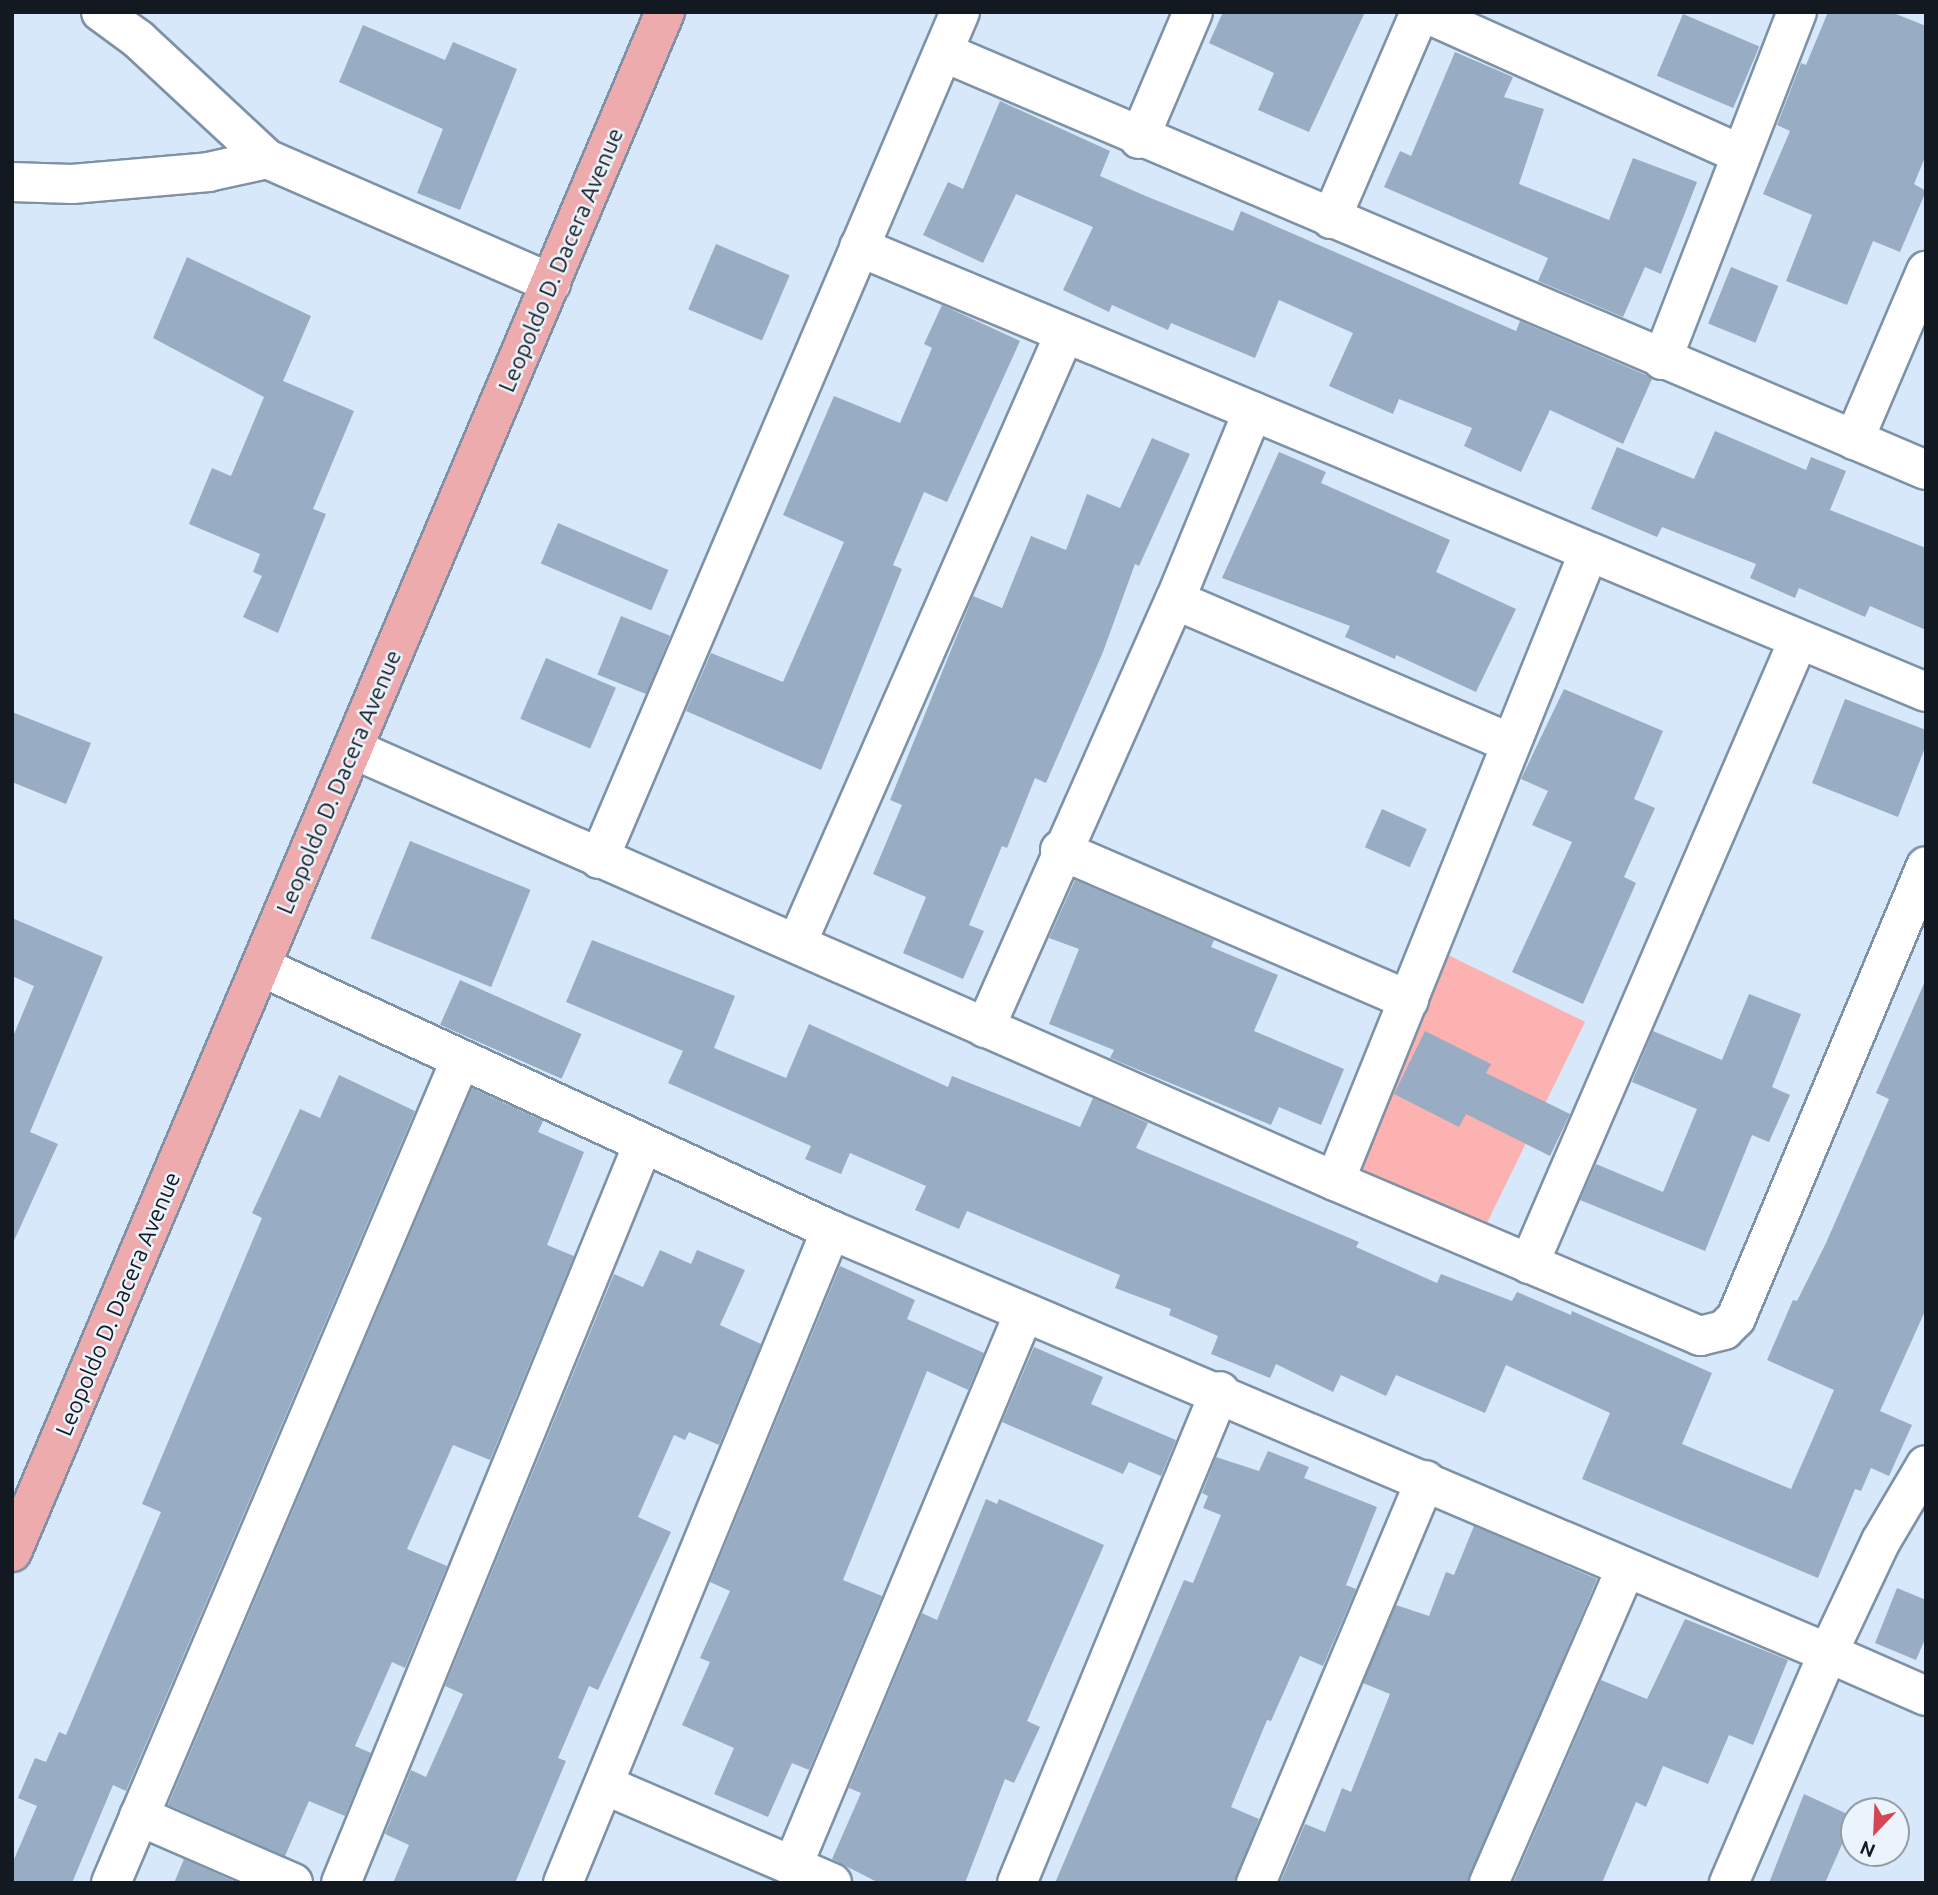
<!DOCTYPE html>
<html>
<head>
<meta charset="utf-8">
<style>
  body { margin:0 }
  #map { position:relative; width:1938px; height:1895px; overflow:hidden; background:#d7e8fa; font-family:Ubuntu,sans-serif }
  div>[style] { position:absolute }
  .green>* { inset:0; background:#fcb2b1; transform-origin:0 0 }
  .building>* { inset:0; background:#98adc3; transform-origin:0 0 }
  .roads { filter:drop-shadow(2px 0 #7e92a7) drop-shadow(-2px 0 #7e92a7) drop-shadow(0 2px #7e92a7) drop-shadow(0 -2px #7e92a7) }
  .minor>* { height:38px; margin:-19px; padding:0 19px; transform-origin:19px; border-radius:19px; background:#fff }
  .major>* { height:38px; margin:-19px; padding:0 19px; transform-origin:19px; border-radius:19px; background:#edabad }
  span { translate:-50% -50%; white-space:nowrap; text-align:center; line-height:1.15; -webkit-text-stroke:5px #ebf4fd; paint-order:stroke }
  .street-label { font-size:23px; color:#121921 }
  .frame { position:absolute; inset:0; border:14px solid #121921; pointer-events:none }
  .north { position:absolute; left:1840px; top:1797px; width:70px; height:70px; box-sizing:border-box; background:#ebf4fd; border:2px solid #949ca5; border-radius:50%; rotate:203deg; font-size:19px; font-weight:700; line-height:28px; text-align:center; color:#121921 }
  .north::after { content:''; display:block; margin:auto; width:24px; height:32px; background:#d54553; clip-path:polygon(50% 0,100% 100%,50% 72%,0 100%) }
</style>
</head>
<body>
<div id="map">
  <div class="green">
    <div style="left:1444px;top:953px;width:157px;height:230px;rotate:26deg"></div>
  </div>
  <div class="building">
    <div style="clip-path:polygon(1223px 12px,1365px 12px,1309px 132px,1258px 110px,1274px 73px,1209px 43px)"></div>
    <div style="clip-path:polygon(1828px 12px,1891px 12px,1926px 26px,1926px 155px,1914px 184px,1926px 191px,1900px 252px,1873px 241px,1847px 305px,1786px 281px,1812px 215px,1763px 194px,1790px 131px,1777px 125px,1801px 63px,1806px 65px)"></div>
    <div style="left:1683px;top:14px;width:83px;height:67px;rotate:23deg"></div>
    <div style="clip-path:polygon(363px 25px,445px 60px,453px 42px,517px 69px,460px 210px,417px 193px,443px 129px,339px 82px)"></div>
    <div style="clip-path:polygon(1455px 52px,1513px 77px,1504px 97px,1544px 109px,1519px 184px,1609px 220px,1633px 158px,1697px 182px,1661px 274px,1645px 267px,1623px 317px,1538px 281px,1548px 258px,1384px 187px,1400px 151px,1411px 156px)"></div>
    <div style="clip-path:polygon(1000px 101px,1110px 151px,1100px 176px,1148px 197px,1233px 231px,1241px 211px,1516px 331px,1520px 321px,1646px 375px,1652px 379px,1623px 444px,1550px 410px,1521px 472px,1464px 446px,1472px 428px,1399px 399px,1393px 414px,1329px 386px,1353px 333px,1279px 300px,1255px 358px,1171px 323px,1168px 330px,1112px 305px,1109px 312px,1063px 290px,1093px 227px,1016px 194px,983px 263px,923px 235px,948px 182px,963px 189px)"></div>
    <div style="left:716px;top:244px;width:80px;height:71px;rotate:23deg"></div>
    <div style="clip-path:polygon(187px 257px,311px 316px,283px 381px,354px 411px,313px 509px,326px 514px,278px 633px,243px 617px,262px 576px,253px 572px,260px 554px,189px 524px,212px 468px,231px 476px,264px 397px,153px 338px)"></div>
    <div style="left:1731px;top:267px;width:51px;height:61px;rotate:22deg"></div>
    <div style="clip-path:polygon(942px 305px,1020px 341px,947px 502px,924px 492px,893px 565px,902px 569px,821px 770px,686px 711px,711px 653px,783px 682px,844px 542px,783px 515px,834px 396px,900px 423px,932px 348px,924px 344px)"></div>
    <div style="clip-path:polygon(1715px 431px,1806px 470px,1811px 457px,1846px 471px,1830px 510px,1926px 548px,1926px 630px,1870px 606px,1865px 617px,1799px 588px,1795px 598px,1750px 578px,1756px 564px,1662px 527px,1657px 537px,1591px 509px,1617px 447px,1694px 479px)"></div>
    <div style="clip-path:polygon(1152px 438px,1190px 454px,1139px 566px,1135px 564px,1103px 652px,1046px 783px,1035px 778px,1007px 848px,1002px 846px,969px 925px,984px 931px,963px 979px,903px 953px,926px 897px,873px 874px,902px 805px,890px 800px,973px 596px,1002px 608px,1031px 536px,1066px 550px,1087px 494px,1120px 508px)"></div>
    <div style="clip-path:polygon(1279px 452px,1326px 472px,1321px 483px,1450px 540px,1436px 572px,1516px 609px,1476px 692px,1396px 655px,1395px 659px,1345px 637px,1350px 626px,1222px 578px)"></div>
    <div style="left:558px;top:523px;width:120px;height:44px;rotate:23deg"></div>
    <div style="left:621px;top:616px;width:53px;height:63px;rotate:22deg"></div>
    <div style="left:546px;top:658px;width:76px;height:66px;rotate:23deg"></div>
    <div style="clip-path:polygon(1564px 689px,1663px 731px,1634px 799px,1655px 808px,1624px 877px,1636px 883px,1583px 1004px,1512px 972px,1572px 842px,1532px 825px,1548px 791px,1521px 779px)"></div>
    <div style="clip-path:polygon(1845px 699px,1926px 730px,1926px 745px,1898px 817px,1812px 783px)"></div>
    <div style="clip-path:polygon(12px 712px,91px 743px,66px 804px,12px 782px)"></div>
    <div style="left:1382px;top:809px;width:49px;height:42px;rotate:24deg"></div>
    <div style="left:410px;top:841px;width:130px;height:105px;rotate:22deg"></div>
    <div style="clip-path:polygon(1075px 880px,1214px 940px,1211px 947px,1278px 975px,1254px 1031px,1344px 1069px,1321px 1125px,1279px 1107px,1271px 1125px,1110px 1058px,1114px 1050px,1049px 1024px,1079px 949px,1049px 938px)"></div>
    <div style="clip-path:polygon(12px 918px,103px 957px,30px 1132px,58px 1144px,12px 1245px,12px 1039px,34px 986px,12px 976px)"></div>
    <div style="clip-path:polygon(592px 940px,735px 996px,714px 1048px,786px 1078px,809px 1024px,948px 1087px,952px 1076px,1080px 1127px,1093px 1098px,1148px 1123px,1136px 1148px,1359px 1242px,1356px 1247px,1437px 1283px,1441px 1274px,1512px 1301px,1517px 1292px,1571px 1315px,1572px 1311px,1712px 1373px,1682px 1444px,1791px 1489px,1834px 1390px,1767px 1360px,1793px 1300px,1797px 1301px,1826px 1243px,1889px 1099px,1876px 1093px,1926px 979px,1926px 1309px,1880px 1411px,1912px 1425px,1889px 1476px,1871px 1468px,1861px 1491px,1855px 1489px,1818px 1578px,1582px 1479px,1610px 1413px,1506px 1365px,1485px 1413px,1396px 1375px,1386px 1396px,1341px 1375px,1333px 1392px,1276px 1364px,1270px 1378px,1211px 1354px,1218px 1336px,1169px 1315px,1171px 1309px,1115px 1288px,1120px 1275px,967px 1211px,959px 1229px,915px 1210px,926px 1186px,850px 1153px,841px 1174px,805px 1159px,811px 1146px,668px 1083px,683px 1051px,566px 1002px)"></div>
    <div style="left:460px;top:980px;width:133px;height:49px;rotate:24deg"></div>
    <div style="clip-path:polygon(1749px 994px,1801px 1014px,1772px 1087px,1790px 1095px,1769px 1142px,1752px 1135px,1705px 1251px,1580px 1200px,1596px 1164px,1663px 1192px,1697px 1109px,1632px 1082px,1653px 1031px,1722px 1060px)"></div>
    <div style="clip-path:polygon(1425px 1031px,1491px 1064px,1486px 1073px,1570px 1114px,1550px 1156px,1466px 1114px,1459px 1127px,1394px 1094px)"></div>
    <div style="clip-path:polygon(339px 1075px,415px 1111px,126px 1791px,113px 1785px,72px 1883px,12px 1883px,12px 1864px,37px 1806px,18px 1798px,35px 1758px,46px 1762px,59px 1732px,66px 1735px,161px 1512px,142px 1504px,262px 1218px,252px 1213px,300px 1109px,320px 1118px)"></div>
    <div style="clip-path:polygon(472px 1088px,543px 1121px,538px 1132px,584px 1152px,547px 1245px,574px 1256px,490px 1460px,453px 1445px,407px 1549px,447px 1566px,405px 1668px,392px 1662px,355px 1746px,371px 1753px,345px 1816px,309px 1801px,285px 1856px,168px 1805px)"></div>
    <div style="clip-path:polygon(660px 1250px,691px 1264px,697px 1250px,745px 1270px,720px 1325px,761px 1344px,719px 1445px,689px 1432px,685px 1440px,674px 1435px,638px 1517px,671px 1532px,598px 1690px,589px 1686px,558px 1758px,566px 1761px,515px 1883px,393px 1883px,409px 1845px,385px 1834px,411px 1770px,426px 1777px,463px 1694px,445px 1686px,614px 1274px,643px 1287px)"></div>
    <div style="clip-path:polygon(840px 1266px,915px 1300px,907px 1319px,984px 1353px,968px 1390px,927px 1371px,843px 1580px,882px 1596px,809px 1770px,792px 1763px,768px 1817px,714px 1794px,734px 1748px,682px 1725px,710px 1662px,700px 1658px,730px 1591px,710px 1582px)"></div>
    <div style="clip-path:polygon(1034px 1347px,1103px 1377px,1091px 1404px,1176px 1440px,1161px 1476px,1129px 1462px,1123px 1474px,1002px 1422px)"></div>
    <div style="clip-path:polygon(1268px 1451px,1309px 1467px,1304px 1478px,1377px 1507px,1346px 1585px,1356px 1589px,1323px 1666px,1300px 1656px,1271px 1721px,1267px 1720px,1231px 1807px,1259px 1819px,1235px 1883px,1055px 1883px,1184px 1580px,1193px 1583px,1221px 1515px,1203px 1508px,1208px 1496px,1202px 1493px,1216px 1457px,1259px 1471px)"></div>
    <div style="clip-path:polygon(986px 1499px,997px 1504px,999px 1499px,1104px 1545px,1027px 1721px,1040px 1727px,1014px 1783px,1005px 1779px,965px 1883px,879px 1883px,832px 1859px,861px 1793px,849px 1788px,922px 1613px,937px 1620px)"></div>
    <div style="clip-path:polygon(1474px 1526px,1597px 1579px,1468px 1883px,1280px 1883px,1305px 1824px,1325px 1832px,1342px 1788px,1351px 1792px,1390px 1694px,1363px 1683px,1396px 1605px,1429px 1616px,1446px 1572px,1454px 1575px)"></div>
    <div style="clip-path:polygon(1897px 1588px,1926px 1600px,1926px 1637px,1916px 1660px,1875px 1643px)"></div>
    <div style="clip-path:polygon(1685px 1619px,1788px 1660px,1753px 1745px,1729px 1735px,1708px 1784px,1663px 1766px,1646px 1807px,1636px 1802px,1602px 1883px,1513px 1883px,1601px 1680px,1647px 1699px)"></div>
    <div style="clip-path:polygon(1804px 1794px,1854px 1817px,1825px 1883px,1769px 1883px)"></div>
    <div style="clip-path:polygon(184px 1859px,238px 1883px,174px 1883px)"></div>
  </div>
  <div class="roads">
    <div class="minor">
      <div style="left:101px;top:12px;width:46px;rotate:36.1deg"></div>
      <div style="left:138px;top:39px;width:176px;rotate:42.9deg"></div>
      <div style="left:1423px;top:12px;width:348px;rotate:24.1deg"></div>
      <div style="left:943px;top:52px;width:1068px;rotate:23.04deg"></div>
      <div style="left:1139px;top:139px;width:138px;rotate:-67deg"></div>
      <div style="left:12px;top:182px;width:60px;rotate:1.9deg"></div>
      <div style="left:72px;top:184px;width:137px;rotate:-5deg"></div>
      <div style="left:208px;top:172px;width:60px;rotate:-12.4deg"></div>
      <div style="left:267px;top:159px;width:310px;rotate:23.6deg"></div>
      <div style="left:1331px;top:219px;width:225px;rotate:-66.7deg"></div>
      <div style="left:859px;top:247px;width:1156px;rotate:22.64deg"></div>
      <div style="left:1662px;top:360px;width:373px;rotate:-68.8deg"></div>
      <div style="left:1854px;top:440px;width:184px;rotate:-66.9deg"></div>
      <div style="left:1175px;top:600px;width:364px;rotate:23.1deg"></div>
      <div style="left:353px;top:749px;width:1073px;rotate:23.75deg"></div>
      <div style="left:1335px;top:1181px;width:397px;rotate:23deg"></div>
      <div style="left:1700px;top:1336px;width:25px;rotate:-14deg"></div>
      <div style="left:1724px;top:1330px;width:17px;rotate:-45deg"></div>
      <div style="left:1736px;top:1318px;width:490px;rotate:-67.2deg"></div>
      <div style="left:1060px;top:850px;width:380px;rotate:23.3deg"></div>
      <div style="left:599px;top:859px;width:921px;rotate:-66.92deg"></div>
      <div style="left:797px;top:943px;width:664px;rotate:-66.29deg"></div>
      <div style="left:262px;top:967px;width:627px;rotate:24.81deg"></div>
      <div style="left:831px;top:1230px;width:1083px;rotate:22.99deg"></div>
      <div style="left:1828px;top:1653px;width:124px;rotate:-64.7deg"></div>
      <div style="left:1881px;top:1541px;width:88px;rotate:-59.4deg"></div>
      <div style="left:985px;top:1028px;width:468px;rotate:-66.1deg"></div>
      <div style="left:1175px;top:600px;width:204px;rotate:-67.6deg"></div>
      <div style="left:1335px;top:1181px;width:676px;rotate:-68.03deg"></div>
      <div style="left:1529px;top:1264px;width:679px;rotate:-66.65deg"></div>
      <div style="left:607px;top:1786px;width:245px;rotate:23.3deg"></div>
      <div style="left:139px;top:1816px;width:168px;rotate:23.5deg"></div>
      <div style="left:793px;top:1865px;width:598px;rotate:-67.29deg"></div>
      <div style="left:111px;top:1883px;width:895px;rotate:-66.99deg"></div>
      <div style="left:341px;top:1883px;width:798px;rotate:-67.77deg"></div>
      <div style="left:563px;top:1883px;width:706px;rotate:-67.69deg"></div>
      <div style="left:1017px;top:1883px;width:532px;rotate:-67.58deg"></div>
      <div style="left:1256px;top:1883px;width:437px;rotate:-67.2deg"></div>
      <div style="left:1489px;top:1883px;width:341px;rotate:-66.5deg"></div>
      <div style="left:1729px;top:1883px;width:250px;rotate:-66.7deg"></div>
      <div style="left:1828px;top:1653px;width:107px;rotate:23.7deg"></div>
    </div>
    <div class="major">
      <div style="left:12px;top:1552px;width:1673px;rotate:-67.02deg"></div>
    </div>
  </div>
  <div class="street-label">
    <span style="left:561px;top:260px;rotate:-67deg">Leopoldo D. Dacera Avenue</span>
    <span style="left:339px;top:782px;rotate:-67deg">Leopoldo D. Dacera Avenue</span>
    <span style="left:118px;top:1304px;rotate:-67deg">Leopoldo D. Dacera Avenue</span>
  </div>
  <div class="frame"></div>
  <div class="north">N</div>
</div>
</body>
</html>
